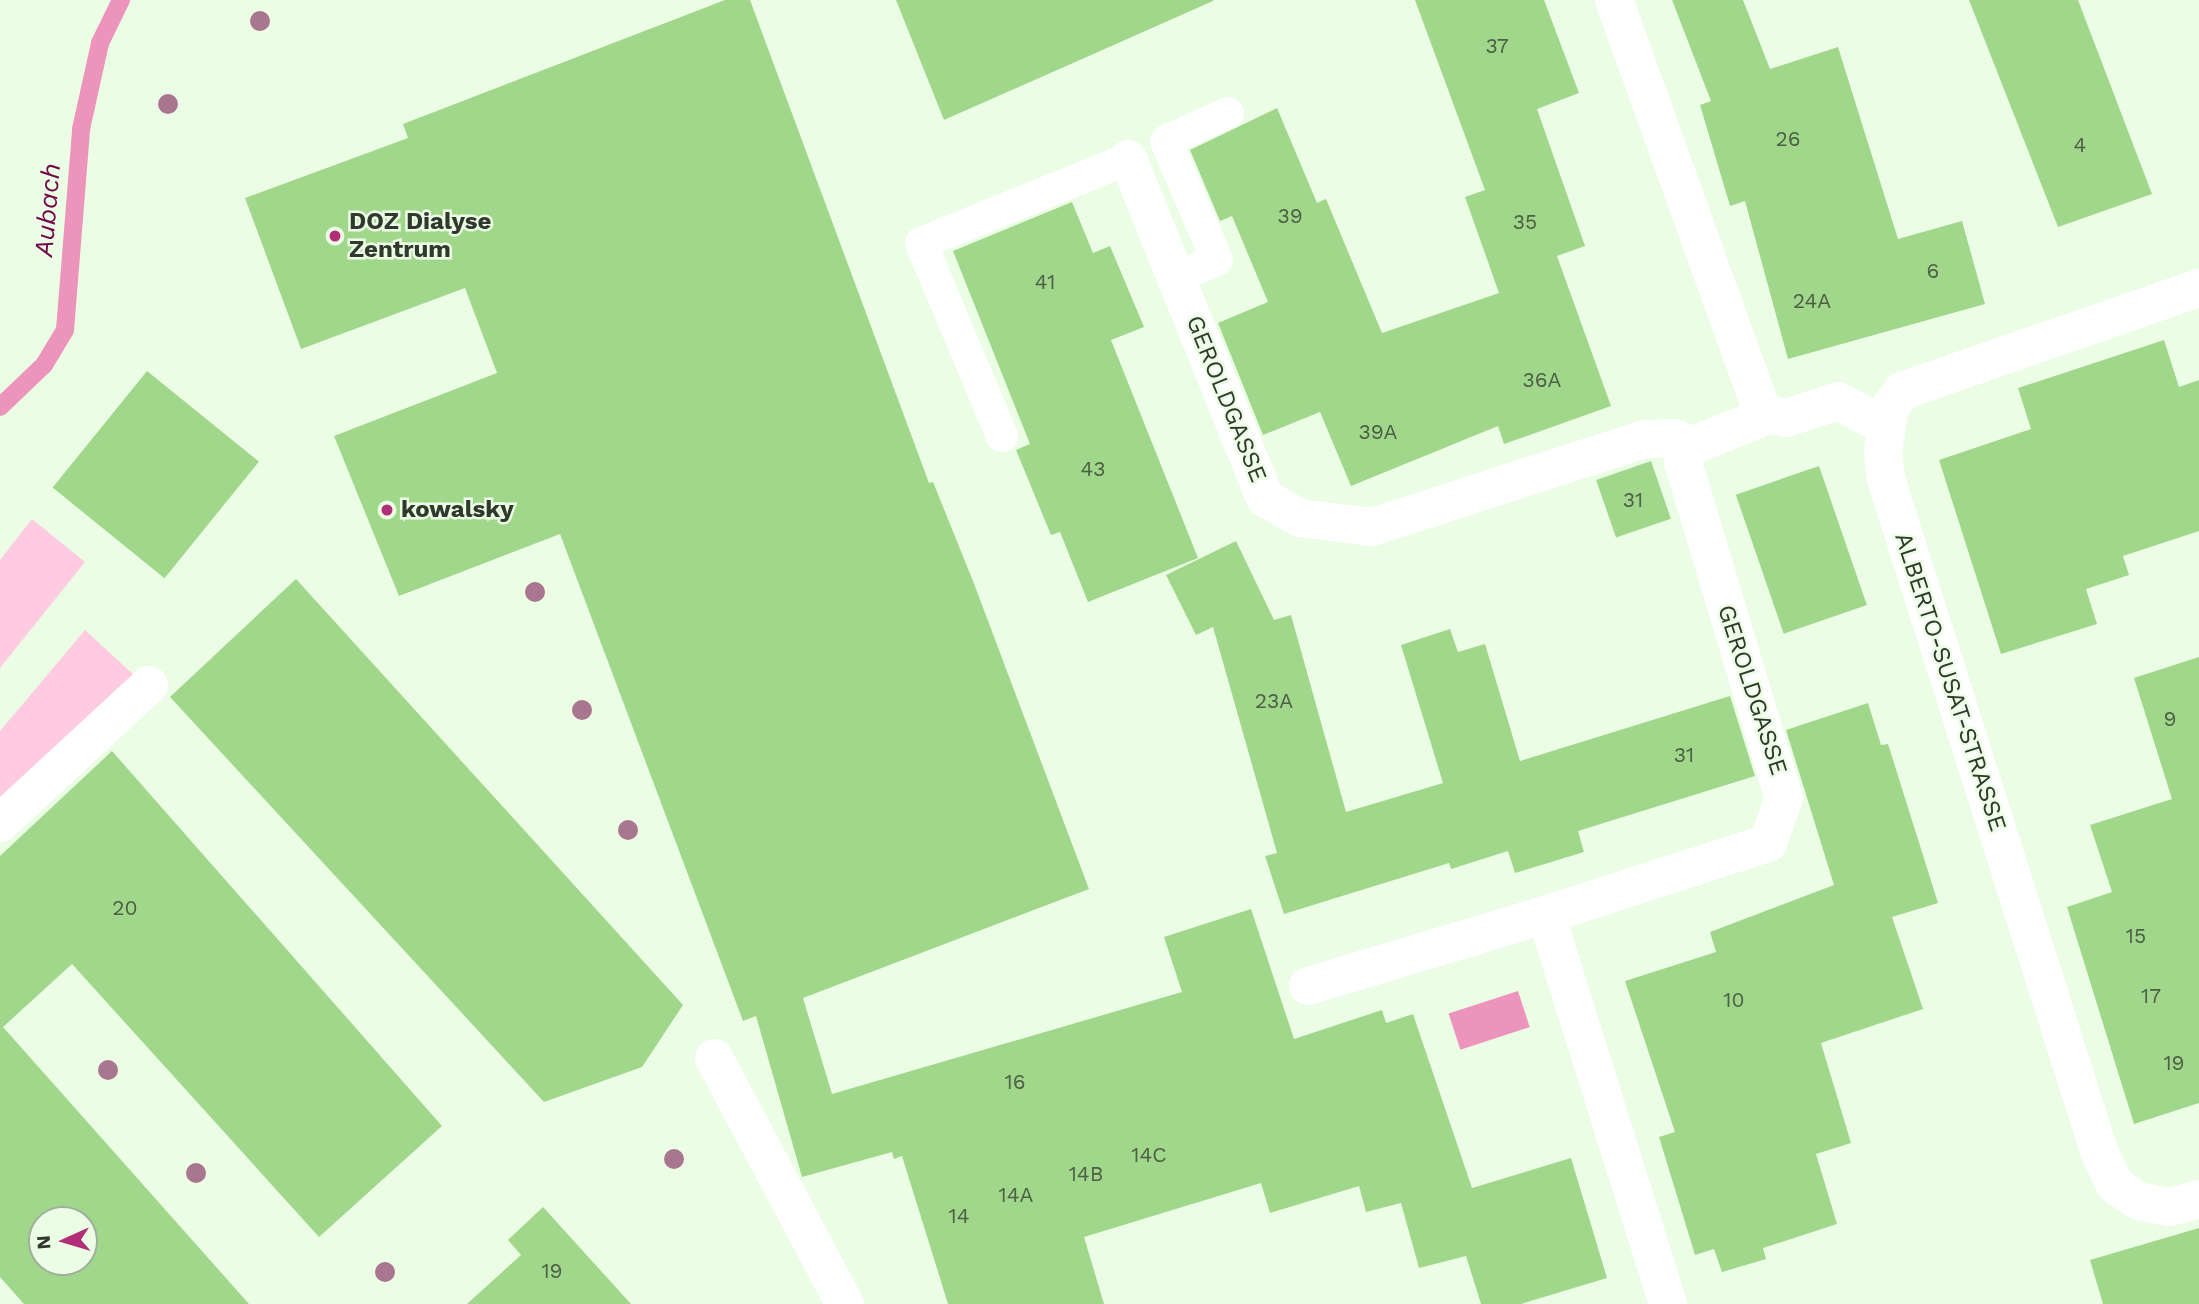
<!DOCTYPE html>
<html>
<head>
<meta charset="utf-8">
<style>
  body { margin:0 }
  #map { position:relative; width:2199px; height:1304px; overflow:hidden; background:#ebfee5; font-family:"Work Sans",sans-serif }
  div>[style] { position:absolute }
  .green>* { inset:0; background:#fecbe1 }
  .water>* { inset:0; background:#ed94bc; transform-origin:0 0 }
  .stream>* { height:18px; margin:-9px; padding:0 9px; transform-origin:9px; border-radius:9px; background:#ed94bc }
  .building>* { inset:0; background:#a0d78b; transform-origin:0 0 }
  .lane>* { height:32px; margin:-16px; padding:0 16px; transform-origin:16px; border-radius:16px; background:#fff }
  .street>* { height:38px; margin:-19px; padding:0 19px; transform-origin:19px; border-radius:19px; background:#fff }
  .trees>* { width:20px; height:20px; margin:-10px; border-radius:50%; background:#a8768f }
  .dots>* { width:19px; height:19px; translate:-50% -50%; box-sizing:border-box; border:4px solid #ebfee5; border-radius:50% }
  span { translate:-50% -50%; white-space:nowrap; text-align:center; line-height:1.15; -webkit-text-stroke:5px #ebfee5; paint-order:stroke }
  .number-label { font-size:21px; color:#4d6045 }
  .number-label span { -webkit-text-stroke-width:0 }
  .poi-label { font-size:24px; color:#31382e; font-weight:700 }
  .left { translate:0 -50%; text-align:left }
  .street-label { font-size:24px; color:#31382e }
  .water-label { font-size:26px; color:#720648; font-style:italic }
  .north { position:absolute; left:28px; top:1206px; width:70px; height:70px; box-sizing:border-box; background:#ebfee5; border:2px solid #a1af9c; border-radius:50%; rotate:266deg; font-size:19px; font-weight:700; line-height:28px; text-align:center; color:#31382e }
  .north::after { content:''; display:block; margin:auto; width:24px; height:32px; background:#b22f77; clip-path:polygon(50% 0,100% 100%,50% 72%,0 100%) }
</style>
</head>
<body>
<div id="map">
  <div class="green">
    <div style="clip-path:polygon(32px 519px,85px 562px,0 668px,0 560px)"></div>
    <div style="clip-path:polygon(85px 630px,135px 676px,0 801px,0 731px)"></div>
  </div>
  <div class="water">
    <div style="left:1518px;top:991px;width:38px;height:73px;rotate:72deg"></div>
  </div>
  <div class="stream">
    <div style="left:0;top:407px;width:61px;rotate:-43.7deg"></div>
    <div style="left:44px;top:365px;width:41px;rotate:-59deg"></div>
    <div style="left:65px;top:330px;width:202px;rotate:-85.4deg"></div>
    <div style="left:81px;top:129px;width:88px;rotate:-77.5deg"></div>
    <div style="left:100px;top:43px;width:48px;rotate:-64deg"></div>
  </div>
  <div class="building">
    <div style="clip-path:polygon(725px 0,750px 0,929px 483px,933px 482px,973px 581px,1089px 889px,803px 998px,832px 1094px,1182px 992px,1164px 937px,1251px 909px,1294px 1039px,1382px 1010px,1386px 1023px,1413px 1014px,1472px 1188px,1571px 1158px,1607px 1278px,1521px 1304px,1481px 1304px,1466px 1256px,1419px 1268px,1401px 1203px,1366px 1212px,1359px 1186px,1270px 1213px,1261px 1183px,1084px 1237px,1104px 1304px,948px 1304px,902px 1156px,894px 1159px,892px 1152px,802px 1177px,756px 1016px,743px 1021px,560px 534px,399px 596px,334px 436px,497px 373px,465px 288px,301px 349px,245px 198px,408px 138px,403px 124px)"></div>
    <div style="clip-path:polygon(896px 0,1213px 0,1213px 1px,944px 120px)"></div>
    <div style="clip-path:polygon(1415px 0,1544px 0,1579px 93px,1537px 109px,1585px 246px,1557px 256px,1611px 406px,1504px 444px,1498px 426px,1351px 486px,1320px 412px,1263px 435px,1218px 323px,1268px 302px,1232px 216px,1220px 221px,1190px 150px,1277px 108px,1317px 203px,1326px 199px,1382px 333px,1499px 293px,1465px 197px,1485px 190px)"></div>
    <div style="clip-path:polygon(1672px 0,1743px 0,1770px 69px,1838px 47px,1898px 239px,1962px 221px,1985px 304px,1788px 359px,1745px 201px,1730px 206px,1700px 105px,1711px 101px)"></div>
    <div style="clip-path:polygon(1969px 0,2078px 0,2152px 194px,2058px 227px)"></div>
    <div style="clip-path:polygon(1072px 202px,1093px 253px,1110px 246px,1144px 327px,1111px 340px,1198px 558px,1088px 602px,1060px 532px,1051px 535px,1016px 450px,1030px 444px,953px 251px)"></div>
    <div style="clip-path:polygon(2164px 340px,2179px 387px,2199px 380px,2199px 531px,2123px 556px,2129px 575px,2086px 589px,2097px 624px,2001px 654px,1939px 460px,2031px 429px,2018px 388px)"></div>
    <div style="left:147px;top:371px;width:144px;height:150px;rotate:39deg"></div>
    <div style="left:1651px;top:461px;width:61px;height:58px;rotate:71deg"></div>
    <div style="left:1819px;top:466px;width:147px;height:88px;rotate:71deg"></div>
    <div style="clip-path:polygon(1236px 541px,1274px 620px,1291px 615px,1346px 812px,1443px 783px,1401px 645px,1450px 629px,1458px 652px,1485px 644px,1520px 761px,1730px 696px,1755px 776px,1578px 831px,1584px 852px,1548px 863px,1515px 873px,1508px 851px,1451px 869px,1449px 863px,1284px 914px,1265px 856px,1277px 853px,1213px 627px,1196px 635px,1166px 575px)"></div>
    <div style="clip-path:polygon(296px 579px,683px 1005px,642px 1067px,544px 1102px,170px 697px)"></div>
    <div style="clip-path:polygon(2199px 657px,2199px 1103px,2134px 1124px,2067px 907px,2112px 892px,2090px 825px,2172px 799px,2134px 678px)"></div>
    <div style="clip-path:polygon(1868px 703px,1881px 745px,1888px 744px,1938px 903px,1892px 917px,1923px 1009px,1821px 1043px,1851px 1143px,1816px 1154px,1837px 1224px,1763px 1248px,1766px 1259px,1722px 1272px,1714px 1249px,1695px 1255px,1659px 1137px,1675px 1132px,1625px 981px,1716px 952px,1710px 932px,1834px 885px,1786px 730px)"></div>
    <div style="clip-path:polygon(evenodd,112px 751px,442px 1126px,319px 1237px,72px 964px,3px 1027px,249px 1304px,24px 1304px,0 1277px,0 856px,112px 751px,42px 1220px,84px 1220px,84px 1262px,42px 1262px,42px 1220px)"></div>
    <div style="clip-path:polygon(543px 1207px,631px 1304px,467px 1304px,521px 1255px,508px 1240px)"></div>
    <div style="clip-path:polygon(2199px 1228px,2199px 1304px,2103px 1304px,2090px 1260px)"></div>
  </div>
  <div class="lane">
    <div style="left:1177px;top:277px;width:43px;rotate:-23deg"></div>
    <div style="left:1217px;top:260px;width:129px;rotate:-113.2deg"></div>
    <div style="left:1166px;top:141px;width:68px;rotate:-24.3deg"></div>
    <div style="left:1002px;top:436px;width:209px;rotate:-112.8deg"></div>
    <div style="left:921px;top:243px;width:223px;rotate:-22.1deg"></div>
  </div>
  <div class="street">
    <div style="left:1614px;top:0;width:427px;rotate:70.2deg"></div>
    <div style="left:1759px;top:402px;width:18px;rotate:99deg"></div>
    <div style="left:1756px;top:420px;width:70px;rotate:158.2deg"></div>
    <div style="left:1691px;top:446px;width:18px;rotate:117deg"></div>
    <div style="left:1683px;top:462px;width:351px;rotate:73.3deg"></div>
    <div style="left:1784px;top:798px;width:48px;rotate:109.6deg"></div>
    <div style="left:1768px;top:843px;width:221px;rotate:162.1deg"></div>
    <div style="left:1558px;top:911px;width:14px;rotate:135deg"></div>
    <div style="left:1548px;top:921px;width:401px;rotate:72.6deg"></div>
    <div style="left:1128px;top:159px;width:366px;rotate:68deg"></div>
    <div style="left:1265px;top:498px;width:40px;rotate:29.7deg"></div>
    <div style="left:1300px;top:518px;width:73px;rotate:7.1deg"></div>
    <div style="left:1372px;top:527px;width:287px;rotate:-17.9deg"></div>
    <div style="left:1645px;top:439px;width:29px;rotate:-2deg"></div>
    <div style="left:1674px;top:438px;width:19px;rotate:25deg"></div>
    <div style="left:2199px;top:288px;width:314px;rotate:160.9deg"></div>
    <div style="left:1902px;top:391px;width:20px;rotate:127deg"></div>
    <div style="left:1890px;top:407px;width:45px;rotate:99deg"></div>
    <div style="left:1883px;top:451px;width:28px;rotate:84deg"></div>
    <div style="left:1886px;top:479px;width:708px;rotate:72.41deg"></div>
    <div style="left:2100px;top:1154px;width:34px;rotate:64deg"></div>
    <div style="left:2115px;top:1185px;width:29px;rotate:34deg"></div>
    <div style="left:2139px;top:1201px;width:32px;rotate:11deg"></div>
    <div style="left:2170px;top:1207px;width:30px;rotate:-15deg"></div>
    <div style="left:1759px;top:413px;width:27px;rotate:10deg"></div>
    <div style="left:1786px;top:418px;width:55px;rotate:-18.1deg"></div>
    <div style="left:1838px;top:401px;width:53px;rotate:28deg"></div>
    <div style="left:0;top:823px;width:203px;rotate:-42.8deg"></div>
    <div style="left:1308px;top:986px;width:261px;rotate:-16.7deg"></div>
    <div style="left:714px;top:1058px;width:279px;rotate:62deg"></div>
  </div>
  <div class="trees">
    <div style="left:260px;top:21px"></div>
    <div style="left:168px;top:104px"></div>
    <div style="left:535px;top:592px"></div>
    <div style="left:582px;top:710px"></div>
    <div style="left:628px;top:830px"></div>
    <div style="left:108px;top:1070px"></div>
    <div style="left:674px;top:1159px"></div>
    <div style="left:196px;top:1173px"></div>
    <div style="left:385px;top:1272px"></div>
  </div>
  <div class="dots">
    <div style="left:335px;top:236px;background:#b22f77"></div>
    <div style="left:387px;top:510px;background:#b22f77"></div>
  </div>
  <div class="number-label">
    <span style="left:1497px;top:46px">37</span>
    <span style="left:1788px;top:139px">26</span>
    <span style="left:2080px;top:145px">4</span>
    <span style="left:1290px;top:216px">39</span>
    <span style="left:1525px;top:222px">35</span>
    <span style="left:1933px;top:271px">6</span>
    <span style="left:1045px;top:282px">41</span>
    <span style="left:1812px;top:301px">24A</span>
    <span style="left:1542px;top:380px">36A</span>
    <span style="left:1378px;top:432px">39A</span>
    <span style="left:1093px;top:469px">43</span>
    <span style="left:1633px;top:500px">31</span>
    <span style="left:1274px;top:701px">23A</span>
    <span style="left:2170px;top:719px">9</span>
    <span style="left:1684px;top:755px">31</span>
    <span style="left:125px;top:908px">20</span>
    <span style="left:2136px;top:936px">15</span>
    <span style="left:2151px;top:996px">17</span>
    <span style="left:1734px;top:1000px">10</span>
    <span style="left:2174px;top:1063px">19</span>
    <span style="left:1015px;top:1082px">16</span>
    <span style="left:1149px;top:1155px">14C</span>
    <span style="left:1086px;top:1174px">14B</span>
    <span style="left:1016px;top:1195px">14A</span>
    <span style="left:959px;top:1216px">14</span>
    <span style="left:552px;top:1271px">19</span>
  </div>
  <div class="poi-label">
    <span class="left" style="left:349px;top:236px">DOZ Dialyse<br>Zentrum</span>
    <span class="left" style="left:401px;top:510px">kowalsky</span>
  </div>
  <div class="street-label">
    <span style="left:1226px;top:399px;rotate:68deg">GEROLDGASSE</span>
    <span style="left:1950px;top:682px;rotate:72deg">ALBERTO-SUSAT-STRASSE</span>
    <span style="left:1752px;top:690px;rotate:72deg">GEROLDGASSE</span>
  </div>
  <div class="water-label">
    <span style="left:48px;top:210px;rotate:-85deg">Aubach</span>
  </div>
  <div class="north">N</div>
</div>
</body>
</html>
